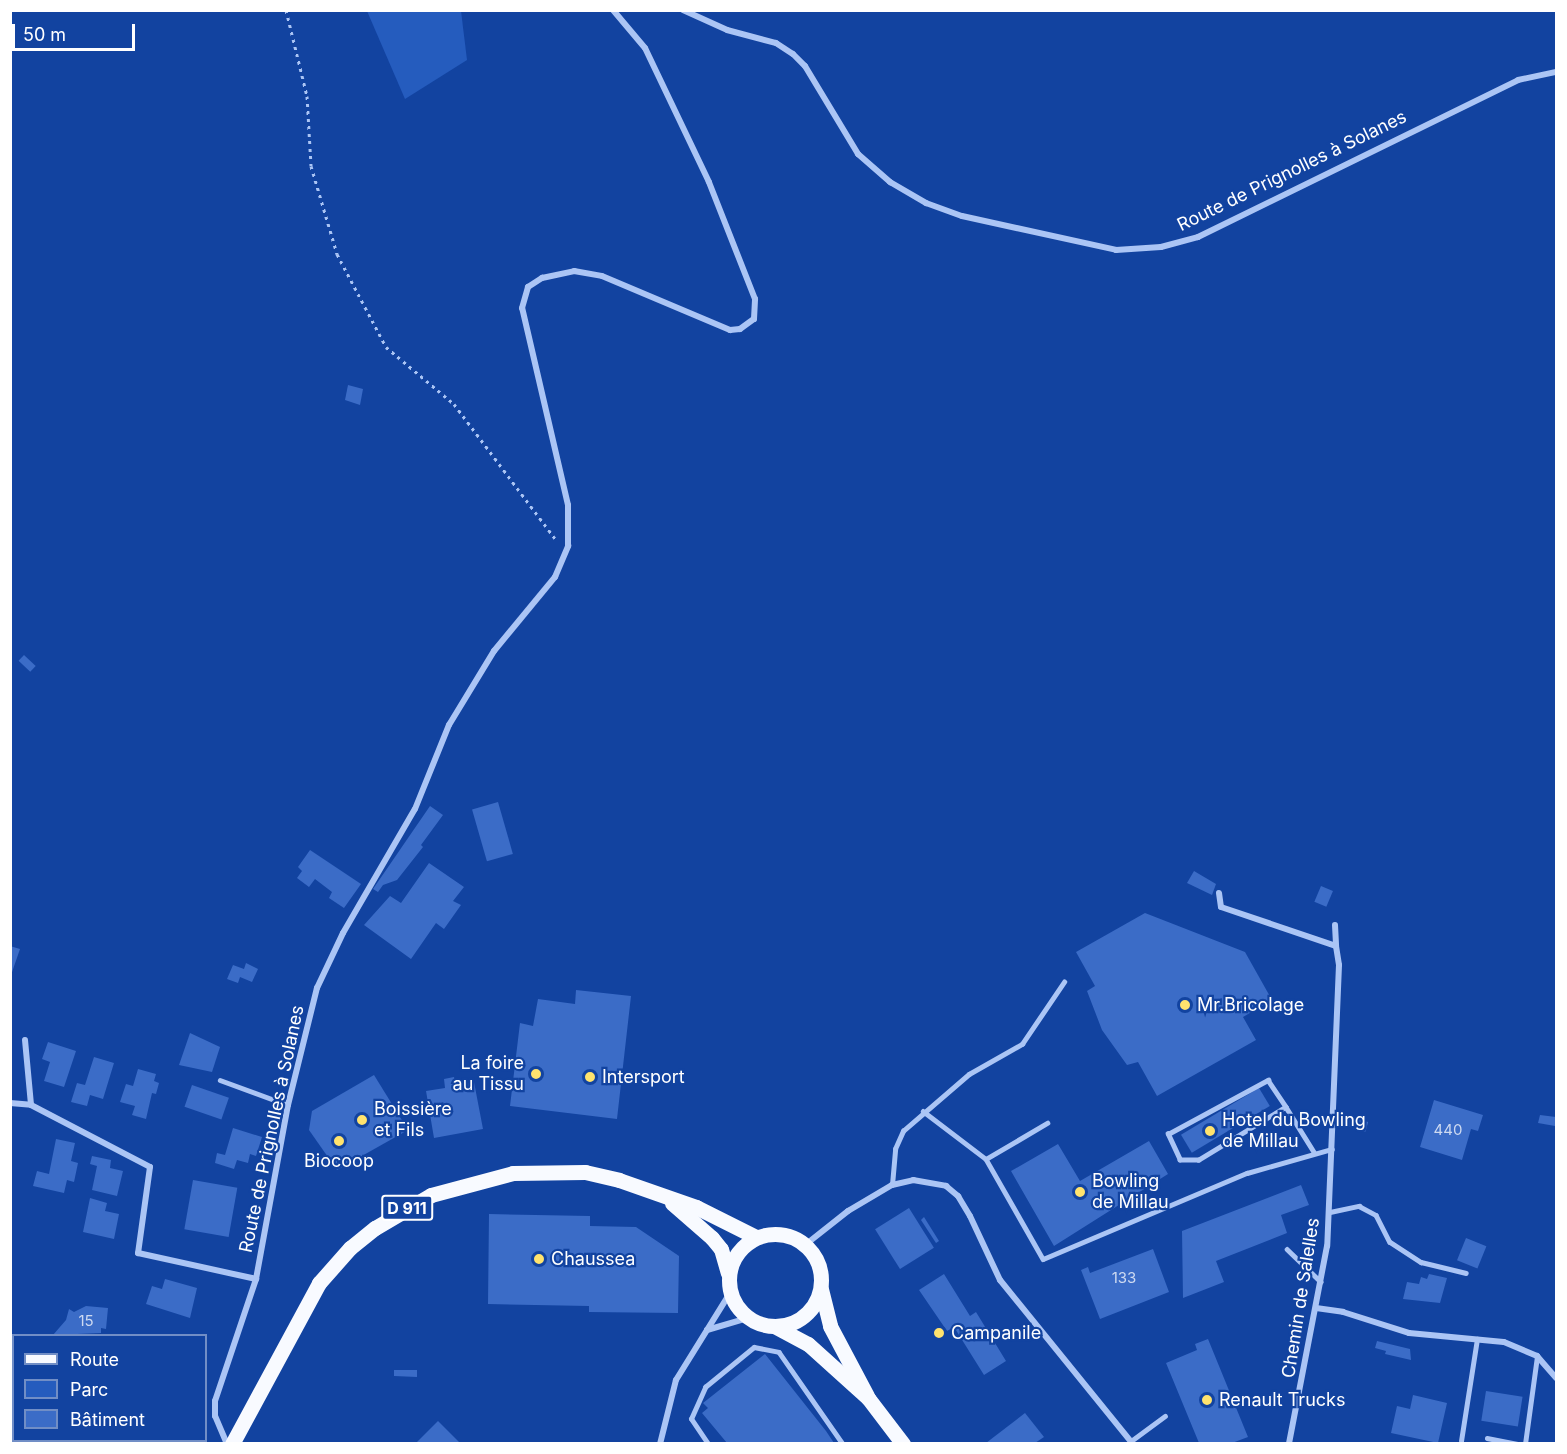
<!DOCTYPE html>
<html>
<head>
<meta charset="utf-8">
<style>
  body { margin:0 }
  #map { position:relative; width:1567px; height:1454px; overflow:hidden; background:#1243a0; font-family:Inter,sans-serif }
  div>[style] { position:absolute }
  .green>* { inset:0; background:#255cbe }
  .building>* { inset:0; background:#3b6cc7; transform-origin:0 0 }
  .path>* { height:3px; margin-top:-1.5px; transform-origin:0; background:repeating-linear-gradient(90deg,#abc5f5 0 3px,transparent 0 7.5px) }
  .lane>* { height:4.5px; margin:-2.25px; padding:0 2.25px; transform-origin:2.25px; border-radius:2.25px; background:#abc5f5 }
  .street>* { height:6px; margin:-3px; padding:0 3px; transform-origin:3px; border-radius:3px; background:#abc5f5 }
  .primary>* { height:15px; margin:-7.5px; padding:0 7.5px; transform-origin:7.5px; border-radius:7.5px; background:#f8faff }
  .primary>.ring { margin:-7.5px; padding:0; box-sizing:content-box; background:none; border:15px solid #f8faff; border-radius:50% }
  .dots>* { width:16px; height:16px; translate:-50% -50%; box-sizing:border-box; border:3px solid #1243a0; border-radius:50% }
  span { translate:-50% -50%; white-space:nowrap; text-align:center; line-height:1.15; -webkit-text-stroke:4.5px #1243a0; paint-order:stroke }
  .number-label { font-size:15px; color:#cedaf1 }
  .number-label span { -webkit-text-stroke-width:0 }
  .shield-label span { padding:2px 4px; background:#1243a0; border:2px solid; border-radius:4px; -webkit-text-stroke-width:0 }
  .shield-label { font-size:16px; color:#fff; font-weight:700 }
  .street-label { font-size:18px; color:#fff }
  .poi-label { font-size:18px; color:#fff }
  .left { translate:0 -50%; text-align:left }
  .right { translate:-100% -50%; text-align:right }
  .frame { position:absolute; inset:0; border:12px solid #fff; pointer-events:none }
  .legend { position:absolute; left:12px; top:1334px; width:195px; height:108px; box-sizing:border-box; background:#1243a0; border:2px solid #718ec6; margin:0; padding:8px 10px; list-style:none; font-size:18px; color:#fff }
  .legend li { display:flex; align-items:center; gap:12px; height:30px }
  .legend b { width:30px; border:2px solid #718ec6 }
  .scale { position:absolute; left:12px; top:24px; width:123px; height:27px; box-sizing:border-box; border:3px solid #fff; border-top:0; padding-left:8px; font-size:18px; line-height:21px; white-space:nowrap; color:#fff; -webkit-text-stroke:4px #1243a0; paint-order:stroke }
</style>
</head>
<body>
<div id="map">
  <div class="green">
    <div style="clip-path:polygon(367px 11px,461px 11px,467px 60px,405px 99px)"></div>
  </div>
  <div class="building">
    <div style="clip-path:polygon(348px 385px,363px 389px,360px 405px,345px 400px)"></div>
    <div style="left:24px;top:655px;width:16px;height:8px;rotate:43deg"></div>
    <div style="left:498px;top:802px;width:54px;height:27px;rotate:74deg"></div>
    <div style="clip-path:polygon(430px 806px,443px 815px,421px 845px,423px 847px,397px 880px,383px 885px,378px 892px,373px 889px)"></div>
    <div style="clip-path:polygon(310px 850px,361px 884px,344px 908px,329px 898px,332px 892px,315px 879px,309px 887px,297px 878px,302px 871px,298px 867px)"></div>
    <div style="clip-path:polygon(429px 863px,464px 887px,453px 901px,461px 905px,444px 929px,436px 923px,411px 959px,364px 925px,390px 896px,401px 903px)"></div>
    <div style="clip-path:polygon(1194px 871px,1216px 884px,1212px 895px,1187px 883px)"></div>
    <div style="left:1321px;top:886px;width:13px;height:17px;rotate:23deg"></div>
    <div style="clip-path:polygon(1145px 913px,1245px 952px,1272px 1000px,1243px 1017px,1256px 1040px,1157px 1096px,1138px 1062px,1127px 1065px,1102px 1030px,1087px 991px,1095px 986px,1076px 952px)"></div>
    <div style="clip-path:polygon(10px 946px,20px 949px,11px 975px,10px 975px)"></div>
    <div style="clip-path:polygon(246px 963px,258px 969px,252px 982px,240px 977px,238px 983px,227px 979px,233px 965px,244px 969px)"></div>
    <div style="clip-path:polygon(576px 990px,631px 996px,617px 1119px,510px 1106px,520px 1023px,533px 1026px,538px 999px,575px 1004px)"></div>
    <div style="clip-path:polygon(190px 1033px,220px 1047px,212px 1072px,179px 1065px)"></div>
    <div style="clip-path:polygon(48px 1042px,76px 1051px,64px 1087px,44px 1081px,50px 1062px,42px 1059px)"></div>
    <div style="clip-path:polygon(94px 1057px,114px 1063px,103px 1099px,90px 1095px,87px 1106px,71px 1102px,77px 1083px,85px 1085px)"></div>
    <div style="clip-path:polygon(138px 1069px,156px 1074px,154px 1081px,159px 1083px,156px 1094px,152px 1093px,146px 1119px,132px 1115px,135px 1106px,120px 1102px,126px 1084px,133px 1086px)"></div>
    <div style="clip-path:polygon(374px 1075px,408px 1130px,337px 1170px,309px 1130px,312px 1111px)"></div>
    <div style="clip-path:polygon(454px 1077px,456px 1086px,474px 1082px,483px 1129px,434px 1138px,426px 1091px,445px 1088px,444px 1079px)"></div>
    <div style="left:192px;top:1085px;width:39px;height:23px;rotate:19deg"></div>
    <div style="left:1259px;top:1088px;width:21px;height:91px;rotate:59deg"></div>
    <div style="clip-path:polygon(1434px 1100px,1483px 1115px,1478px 1131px,1471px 1129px,1462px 1160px,1420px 1147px)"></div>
    <div style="clip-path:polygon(1540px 1115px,1556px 1117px,1555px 1126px,1538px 1123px)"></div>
    <div style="left:1347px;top:1116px;width:22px;height:10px;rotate:16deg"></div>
    <div style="clip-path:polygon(233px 1128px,262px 1137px,256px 1156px,250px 1154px,248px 1163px,237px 1160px,234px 1169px,215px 1163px,217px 1153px,225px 1155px)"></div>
    <div style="clip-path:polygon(56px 1139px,75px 1143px,71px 1161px,78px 1163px,74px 1182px,67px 1180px,64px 1193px,33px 1186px,37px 1171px,49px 1174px)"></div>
    <div style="clip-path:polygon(1149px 1141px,1168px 1174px,1054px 1246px,1011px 1171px,1058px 1144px,1080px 1181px)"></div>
    <div style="clip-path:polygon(92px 1156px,111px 1160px,110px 1168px,123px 1171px,117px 1196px,92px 1190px,97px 1166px,90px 1164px)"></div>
    <div style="left:193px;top:1180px;width:45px;height:50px;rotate:10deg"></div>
    <div style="clip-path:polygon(1301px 1185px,1309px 1205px,1281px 1215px,1287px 1233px,1216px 1261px,1224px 1282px,1183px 1298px,1182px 1231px)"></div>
    <div style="clip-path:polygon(90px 1198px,107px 1203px,105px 1211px,119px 1214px,114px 1239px,83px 1232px)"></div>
    <div style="left:909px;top:1208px;width:47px;height:40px;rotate:58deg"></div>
    <div style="clip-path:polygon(489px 1214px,590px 1216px,590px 1226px,636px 1227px,679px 1256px,678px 1313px,589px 1312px,589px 1306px,488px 1304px)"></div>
    <div style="clip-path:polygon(924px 1217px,939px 1241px,936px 1243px,921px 1220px)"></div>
    <div style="left:1466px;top:1238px;width:22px;height:24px;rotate:22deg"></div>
    <div style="clip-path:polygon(1153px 1249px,1169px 1292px,1100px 1319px,1081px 1270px,1088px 1267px,1090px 1273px)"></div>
    <div style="clip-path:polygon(944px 1274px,970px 1316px,976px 1312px,1006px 1361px,984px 1375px,954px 1327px,947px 1331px,919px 1290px)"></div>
    <div style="clip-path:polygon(1429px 1274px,1447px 1278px,1440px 1303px,1403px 1299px,1407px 1282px,1419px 1284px,1421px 1277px,1427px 1279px)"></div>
    <div style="clip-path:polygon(165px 1279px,197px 1288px,190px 1318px,146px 1304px,152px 1286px,162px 1289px)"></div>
    <div style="clip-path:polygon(86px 1306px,108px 1308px,106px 1329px,101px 1328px,101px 1333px,53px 1335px,66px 1320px,69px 1309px,74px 1312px)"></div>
    <div style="clip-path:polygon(1208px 1339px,1248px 1437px,1232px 1443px,1199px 1443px,1166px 1363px,1197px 1350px,1195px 1344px)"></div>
    <div style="clip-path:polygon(1377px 1341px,1410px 1349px,1411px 1360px,1385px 1354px,1386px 1351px,1375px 1348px)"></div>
    <div style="clip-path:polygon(765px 1354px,826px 1431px,834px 1443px,727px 1443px,702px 1413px,708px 1408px,703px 1403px)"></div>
    <div style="clip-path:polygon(394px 1370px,417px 1370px,417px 1377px,394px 1376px)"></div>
    <div style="left:1486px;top:1391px;width:37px;height:30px;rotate:9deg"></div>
    <div style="clip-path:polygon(1413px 1395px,1447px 1403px,1438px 1443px,1391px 1433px,1397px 1406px,1410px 1409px)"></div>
    <div style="clip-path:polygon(1025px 1413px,1044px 1437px,1035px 1443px,986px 1443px)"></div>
    <div style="clip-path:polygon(438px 1421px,460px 1443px,416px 1443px)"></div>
  </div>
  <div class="path">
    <div style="left:286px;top:10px;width:89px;rotate:76.3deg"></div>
    <div style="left:307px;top:96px;width:70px;rotate:86.7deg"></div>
    <div style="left:311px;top:166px;width:92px;rotate:73.5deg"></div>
    <div style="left:337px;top:254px;width:105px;rotate:62.2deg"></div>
    <div style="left:386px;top:347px;width:89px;rotate:40deg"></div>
    <div style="left:454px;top:404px;width:170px;rotate:53.1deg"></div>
  </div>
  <div class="lane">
    <div style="left:220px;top:1080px;width:72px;rotate:20.2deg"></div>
    <div style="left:1286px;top:1107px;width:102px;rotate:148.7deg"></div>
    <div style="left:1199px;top:1160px;width:19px;rotate:180deg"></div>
    <div style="left:1180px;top:1160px;width:29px;rotate:-115deg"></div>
    <div style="left:1168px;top:1134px;width:114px;rotate:-28.4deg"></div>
    <div style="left:1268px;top:1080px;width:32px;rotate:56deg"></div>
    <div style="left:1286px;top:1107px;width:53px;rotate:58.1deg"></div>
    <div style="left:923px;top:1111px;width:79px;rotate:37.3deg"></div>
    <div style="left:986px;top:1159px;width:115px;rotate:60.3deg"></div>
    <div style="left:1043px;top:1259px;width:221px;rotate:-22.9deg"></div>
    <div style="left:1247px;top:1173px;width:88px;rotate:-15.8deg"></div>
    <div style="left:986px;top:1159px;width:71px;rotate:-30.5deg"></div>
    <div style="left:892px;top:1185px;width:36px;rotate:-85deg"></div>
    <div style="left:895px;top:1149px;width:20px;rotate:-66deg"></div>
    <div style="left:903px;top:1131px;width:87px;rotate:-40.8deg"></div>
    <div style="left:969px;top:1074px;width:61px;rotate:-29.5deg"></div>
    <div style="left:1022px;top:1044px;width:75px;rotate:-55.9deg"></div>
    <div style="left:1330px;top:1212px;width:30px;rotate:-12deg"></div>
    <div style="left:1359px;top:1206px;width:19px;rotate:28deg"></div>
    <div style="left:1376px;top:1215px;width:30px;rotate:63deg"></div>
    <div style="left:1390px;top:1242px;width:37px;rotate:33deg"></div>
    <div style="left:1421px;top:1262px;width:46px;rotate:13.7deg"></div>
    <div style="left:1287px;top:1249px;width:47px;rotate:44.1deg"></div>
    <div style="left:1487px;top:1438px;width:32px;rotate:11deg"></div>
    <div style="left:1131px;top:1441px;width:42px;rotate:-36.3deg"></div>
    <div style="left:1461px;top:1441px;width:103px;rotate:-81.1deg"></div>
    <div style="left:708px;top:1444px;width:30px;rotate:-124deg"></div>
    <div style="left:691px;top:1419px;width:35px;rotate:-66deg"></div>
    <div style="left:705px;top:1387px;width:63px;rotate:-39.2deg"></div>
    <div style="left:754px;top:1347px;width:25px;rotate:11deg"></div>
    <div style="left:779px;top:1352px;width:112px;rotate:55.2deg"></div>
    <div style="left:1525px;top:1444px;width:89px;rotate:-82.2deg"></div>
  </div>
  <div class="street">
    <div style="left:683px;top:10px;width:48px;rotate:24.4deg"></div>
    <div style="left:727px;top:30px;width:51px;rotate:14.9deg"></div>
    <div style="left:776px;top:43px;width:20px;rotate:33deg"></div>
    <div style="left:793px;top:54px;width:17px;rotate:45deg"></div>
    <div style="left:805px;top:66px;width:103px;rotate:58.9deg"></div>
    <div style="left:858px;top:154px;width:43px;rotate:41.2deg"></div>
    <div style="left:890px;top:182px;width:42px;rotate:30.3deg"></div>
    <div style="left:926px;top:203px;width:38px;rotate:20deg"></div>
    <div style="left:962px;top:216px;width:158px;rotate:12.4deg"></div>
    <div style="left:1116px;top:250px;width:45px;rotate:-3.8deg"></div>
    <div style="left:1161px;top:247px;width:38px;rotate:-15deg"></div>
    <div style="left:1198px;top:237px;width:356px;rotate:-26.1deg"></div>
    <div style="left:1518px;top:80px;width:39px;rotate:-12deg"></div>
    <div style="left:1219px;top:893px;width:14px;rotate:82deg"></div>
    <div style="left:1221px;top:907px;width:121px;rotate:18.7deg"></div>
    <div style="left:1336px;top:946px;width:19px;rotate:81deg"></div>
    <div style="left:1339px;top:965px;width:281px;rotate:92.4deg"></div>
    <div style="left:1327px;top:1246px;width:202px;rotate:100.9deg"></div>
    <div style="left:1335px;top:925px;width:21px;rotate:87deg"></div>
    <div style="left:25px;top:1040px;width:65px;rotate:84.7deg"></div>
    <div style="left:31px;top:1105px;width:134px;rotate:27.5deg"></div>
    <div style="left:150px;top:1167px;width:87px;rotate:97.9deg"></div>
    <div style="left:138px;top:1253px;width:121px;rotate:12.4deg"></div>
    <div style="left:10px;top:1103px;width:21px;rotate:5deg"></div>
    <div style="left:805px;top:1245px;width:55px;rotate:-38.3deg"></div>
    <div style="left:848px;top:1211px;width:51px;rotate:-30.6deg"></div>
    <div style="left:892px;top:1185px;width:22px;rotate:-13deg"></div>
    <div style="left:913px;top:1180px;width:34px;rotate:10deg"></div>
    <div style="left:946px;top:1186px;width:16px;rotate:40deg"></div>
    <div style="left:958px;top:1196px;width:23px;rotate:59deg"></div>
    <div style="left:970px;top:1216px;width:71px;rotate:64.9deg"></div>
    <div style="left:1000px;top:1280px;width:211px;rotate:51deg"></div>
    <div style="left:1316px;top:1308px;width:27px;rotate:8deg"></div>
    <div style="left:1343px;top:1312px;width:69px;rotate:17.7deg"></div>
    <div style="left:1409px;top:1333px;width:95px;rotate:5.4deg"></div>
    <div style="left:1504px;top:1342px;width:36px;rotate:23deg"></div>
    <div style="left:1537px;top:1356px;width:29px;rotate:49deg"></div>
    <div style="left:707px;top:1330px;width:43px;rotate:-16.3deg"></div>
    <div style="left:227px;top:1444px;width:30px;rotate:-113deg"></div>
    <div style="left:215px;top:1416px;width:15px;rotate:-90deg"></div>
    <div style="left:215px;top:1401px;width:129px;rotate:-71.4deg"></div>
    <div style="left:256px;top:1279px;width:177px;rotate:-79.6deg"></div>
    <div style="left:288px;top:1105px;width:121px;rotate:-76.1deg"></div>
    <div style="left:317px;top:988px;width:61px;rotate:-64.7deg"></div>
    <div style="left:343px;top:933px;width:143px;rotate:-59.9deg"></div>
    <div style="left:415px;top:809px;width:91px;rotate:-68deg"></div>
    <div style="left:449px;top:725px;width:87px;rotate:-58.7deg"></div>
    <div style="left:494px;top:651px;width:96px;rotate:-50.5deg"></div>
    <div style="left:555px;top:577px;width:34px;rotate:-67deg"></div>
    <div style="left:568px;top:546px;width:41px;rotate:-90deg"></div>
    <div style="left:568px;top:505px;width:202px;rotate:-103.1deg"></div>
    <div style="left:522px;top:308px;width:22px;rotate:-74deg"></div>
    <div style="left:528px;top:287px;width:17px;rotate:-33deg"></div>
    <div style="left:542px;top:278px;width:33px;rotate:-12deg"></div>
    <div style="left:574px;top:271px;width:28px;rotate:10deg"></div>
    <div style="left:602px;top:276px;width:139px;rotate:22.9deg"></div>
    <div style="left:730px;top:330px;width:10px;rotate:-6deg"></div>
    <div style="left:740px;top:329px;width:17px;rotate:-36deg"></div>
    <div style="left:754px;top:319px;width:20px;rotate:-87deg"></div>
    <div style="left:755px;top:299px;width:126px;rotate:-111.5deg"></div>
    <div style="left:709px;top:182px;width:148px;rotate:-115.5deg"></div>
    <div style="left:645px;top:48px;width:50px;rotate:-130.1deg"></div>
    <div style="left:660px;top:1444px;width:66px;rotate:-76deg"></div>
    <div style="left:676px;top:1380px;width:102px;rotate:-58.2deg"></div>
  </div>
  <div class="primary">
    <div style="left:672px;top:1203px;width:53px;rotate:41.2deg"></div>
    <div style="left:712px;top:1238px;width:14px;rotate:51deg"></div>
    <div style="left:721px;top:1249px;width:25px;rotate:74deg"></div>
    <div class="ring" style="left:729px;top:1234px;width:77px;height:77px"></div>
    <div style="left:821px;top:1289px;width:38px;rotate:76deg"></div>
    <div style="left:830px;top:1326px;width:79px;rotate:62.1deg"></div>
    <div style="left:774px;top:1326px;width:38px;rotate:28deg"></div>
    <div style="left:808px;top:1344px;width:81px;rotate:42deg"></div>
    <div style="left:868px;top:1398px;width:58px;rotate:52.7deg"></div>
    <div style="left:232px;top:1444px;width:183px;rotate:-61.6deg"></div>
    <div style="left:319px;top:1283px;width:47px;rotate:-48.5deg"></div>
    <div style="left:350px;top:1248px;width:32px;rotate:-39deg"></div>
    <div style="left:375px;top:1228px;width:65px;rotate:-30.5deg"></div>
    <div style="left:431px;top:1195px;width:85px;rotate:-15deg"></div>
    <div style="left:513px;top:1173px;width:72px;rotate:-0.8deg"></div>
    <div style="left:585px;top:1172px;width:35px;rotate:13deg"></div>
    <div style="left:619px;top:1180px;width:82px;rotate:19.3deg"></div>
    <div style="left:696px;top:1207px;width:67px;rotate:26.6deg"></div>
  </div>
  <div class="dots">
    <div style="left:1185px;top:1005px;background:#ffe36e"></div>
    <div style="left:536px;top:1074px;background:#ffe36e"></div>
    <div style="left:590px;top:1077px;background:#ffe36e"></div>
    <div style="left:362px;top:1120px;background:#ffe36e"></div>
    <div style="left:1210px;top:1131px;background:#ffe36e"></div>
    <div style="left:339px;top:1141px;background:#ffe36e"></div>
    <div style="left:1080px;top:1192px;background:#ffe36e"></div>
    <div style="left:539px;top:1259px;background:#ffe36e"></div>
    <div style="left:939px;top:1333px;background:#ffe36e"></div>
    <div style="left:1207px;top:1400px;background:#ffe36e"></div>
  </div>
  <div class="number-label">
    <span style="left:1448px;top:1130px">440</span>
    <span style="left:1124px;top:1278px">133</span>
    <span style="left:86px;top:1321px">15</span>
  </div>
  <div class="shield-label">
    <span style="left:407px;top:1208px">D 911</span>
  </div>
  <div class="street-label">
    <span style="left:1292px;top:171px;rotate:-26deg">Route de Prignolles à Solanes</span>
    <span style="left:272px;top:1129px;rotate:-78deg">Route de Prignolles à Solanes</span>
    <span style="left:1301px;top:1298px;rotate:-81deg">Chemin de Salelles</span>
  </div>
  <div class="poi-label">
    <span class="left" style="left:1197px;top:1005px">Mr.Bricolage</span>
    <span class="right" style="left:524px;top:1074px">La foire<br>au Tissu</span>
    <span class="left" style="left:602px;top:1077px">Intersport</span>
    <span class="left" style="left:374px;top:1120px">Boissière<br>et Fils</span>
    <span class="left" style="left:1222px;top:1131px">Hotel du Bowling<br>de Millau</span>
    <span style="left:339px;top:1161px">Biocoop</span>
    <span class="left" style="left:1092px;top:1192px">Bowling<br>de Millau</span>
    <span class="left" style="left:551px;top:1259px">Chaussea</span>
    <span class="left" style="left:951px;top:1333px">Campanile</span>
    <span class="left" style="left:1219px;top:1400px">Renault Trucks</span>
  </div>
  <div class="frame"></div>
  <ul class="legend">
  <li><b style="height:8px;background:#f8faff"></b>Route</li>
  <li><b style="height:16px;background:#255cbe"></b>Parc</li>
  <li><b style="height:16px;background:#3b6cc7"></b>Bâtiment</li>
  </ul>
  <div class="scale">50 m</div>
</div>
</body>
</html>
